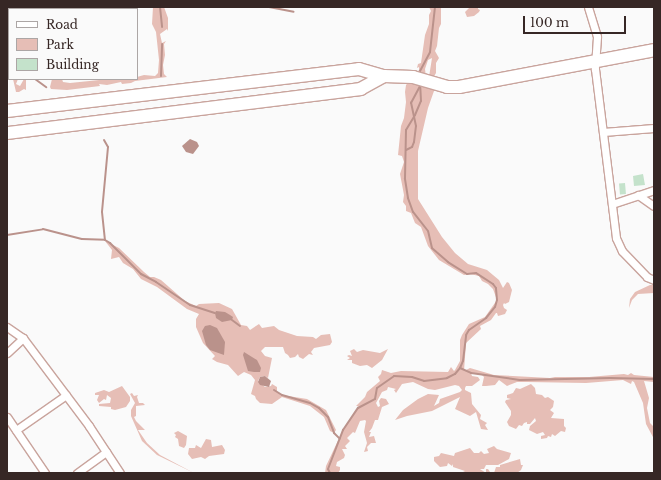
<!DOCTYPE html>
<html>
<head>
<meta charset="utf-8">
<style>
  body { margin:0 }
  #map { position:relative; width:661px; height:480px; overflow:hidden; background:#fafafa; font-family:"Libre Baskerville",serif }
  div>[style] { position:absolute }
  .green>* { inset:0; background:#e6beb6 }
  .water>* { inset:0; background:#ba928b }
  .stream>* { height:2px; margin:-1px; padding:0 1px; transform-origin:1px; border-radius:1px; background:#ba928b }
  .building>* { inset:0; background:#c4e2cb; transform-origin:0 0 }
  .roads { filter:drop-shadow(1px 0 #c9a49d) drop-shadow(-1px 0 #c9a49d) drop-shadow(0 1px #c9a49d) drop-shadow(0 -1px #c9a49d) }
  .minor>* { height:7px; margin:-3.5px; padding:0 3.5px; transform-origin:3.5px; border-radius:3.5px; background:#fff }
  .primary>* { height:12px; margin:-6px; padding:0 6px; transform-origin:6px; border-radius:6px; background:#fff }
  span { translate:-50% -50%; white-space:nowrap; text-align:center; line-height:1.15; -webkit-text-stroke:4px #fafafa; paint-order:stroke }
  .frame { position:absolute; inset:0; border:8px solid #362725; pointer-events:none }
  .legend { position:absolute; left:8px; top:8px; width:130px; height:72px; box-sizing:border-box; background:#fafafa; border:1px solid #aca6a5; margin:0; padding:5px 7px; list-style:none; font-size:12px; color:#362725 }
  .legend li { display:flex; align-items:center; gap:8px; height:20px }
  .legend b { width:20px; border:1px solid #aca6a5 }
  .scale { position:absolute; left:523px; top:16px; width:103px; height:18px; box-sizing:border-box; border:2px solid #362725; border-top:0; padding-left:5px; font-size:12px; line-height:14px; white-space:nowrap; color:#362725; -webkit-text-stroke:3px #fafafa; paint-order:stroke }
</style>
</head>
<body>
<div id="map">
  <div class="green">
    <div style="clip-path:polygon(153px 7px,164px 7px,168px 18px,168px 31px,167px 29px,160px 34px,162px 43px,166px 41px,164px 44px,165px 55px,163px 65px,164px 74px,167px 77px,135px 81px,131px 83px,122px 84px,121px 82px,107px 85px,99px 84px,100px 86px,67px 90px,51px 89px,50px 87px,52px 79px,62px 79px,63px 82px,70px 83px,109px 79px,137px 79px,137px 77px,144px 75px,155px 76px,158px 73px,159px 60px,156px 32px,152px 24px)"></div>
    <div style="clip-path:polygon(429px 7px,441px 7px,441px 24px,439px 28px,437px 46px,435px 51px,439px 58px,436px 63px,436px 73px,433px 78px,429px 77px,432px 58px,428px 60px,425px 69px,426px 77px,434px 84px,434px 91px,428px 108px,418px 151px,418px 199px,442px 237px,455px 253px,468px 264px,487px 270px,499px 280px,503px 288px,507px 282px,509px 283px,512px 290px,509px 302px,505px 304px,504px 303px,503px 305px,504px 308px,507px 310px,505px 314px,498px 316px,497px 313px,496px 313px,491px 320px,480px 326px,481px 329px,466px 343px,464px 371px,470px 368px,494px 375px,550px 378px,555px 377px,589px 377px,624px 374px,628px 375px,631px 373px,634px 375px,654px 377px,654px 382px,644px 381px,649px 398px,647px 408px,650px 423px,654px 427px,654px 439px,646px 424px,643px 403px,634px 382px,632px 381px,631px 384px,623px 380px,586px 383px,527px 382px,517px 382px,507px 386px,499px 380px,495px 385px,486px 386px,482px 386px,484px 377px,482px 375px,471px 373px,472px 376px,478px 377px,480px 380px,472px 386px,466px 386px,465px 388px,465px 390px,471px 393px,472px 404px,481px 415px,480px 419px,487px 423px,485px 425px,488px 430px,481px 429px,476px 412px,470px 416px,455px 409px,460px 397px,432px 411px,407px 416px,395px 420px,403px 410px,418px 399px,428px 394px,439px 395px,434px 406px,439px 403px,440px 399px,460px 392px,462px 390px,459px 386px,455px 385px,435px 390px,428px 389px,413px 382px,402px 384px,396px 393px,394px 390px,396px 389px,388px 387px,387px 390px,382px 392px,376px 403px,378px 407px,380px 406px,379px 401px,381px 398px,386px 399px,389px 404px,382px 407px,378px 420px,375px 420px,372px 428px,369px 432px,371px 432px,369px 437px,374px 436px,376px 443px,371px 443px,367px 447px,368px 451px,364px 452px,367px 443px,364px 432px,366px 421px,365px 420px,360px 421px,355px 433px,353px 432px,347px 438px,350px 441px,345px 446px,347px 449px,342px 449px,345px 455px,344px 458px,337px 462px,336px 466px,340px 467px,340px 470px,338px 473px,325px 473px,326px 466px,343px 430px,359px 406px,356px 406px,365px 397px,367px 392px,380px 381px,378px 377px,381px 374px,382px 370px,391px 373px,401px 371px,448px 372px,451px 367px,454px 371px,455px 370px,460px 361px,460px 340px,462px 335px,469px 324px,485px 317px,497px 300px,493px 289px,488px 284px,482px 281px,479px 276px,470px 274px,464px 275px,439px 260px,428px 246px,421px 227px,415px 223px,411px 213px,406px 211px,406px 206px,403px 202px,404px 195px,400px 174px,404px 162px,402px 156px,398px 155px,401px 126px,404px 118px,406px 102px,405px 92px,406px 85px,419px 70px,419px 67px,417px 68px,418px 64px,421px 63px,425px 35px,429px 24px,429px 15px,431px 11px)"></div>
    <div style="clip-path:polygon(470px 7px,478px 7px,478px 9px,480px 10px,479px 12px,474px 16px,467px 17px,465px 12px)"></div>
    <div style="clip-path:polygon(13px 79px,18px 79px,16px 84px,20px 86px,24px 79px,26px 79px,26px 90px,24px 89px,19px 92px,16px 92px)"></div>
    <div style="clip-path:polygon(105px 241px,119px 248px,144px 272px,150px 277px,154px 277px,161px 280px,185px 301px,196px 306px,199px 304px,219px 303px,232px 309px,241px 325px,247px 326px,250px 330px,259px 324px,262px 328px,274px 326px,279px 330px,297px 336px,313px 337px,316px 339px,321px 335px,330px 334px,332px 342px,330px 345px,314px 348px,311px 352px,313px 355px,309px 354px,303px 359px,299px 357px,298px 354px,295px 357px,290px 358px,288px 355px,285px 353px,283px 347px,265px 347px,261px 351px,265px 356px,272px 358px,268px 378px,265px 376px,260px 377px,258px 381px,265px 387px,271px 386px,272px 384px,277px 387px,277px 392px,282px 395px,307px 399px,326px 410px,336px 430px,334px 433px,330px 431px,324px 417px,310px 406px,282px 397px,272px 404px,260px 403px,256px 399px,255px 396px,251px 394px,255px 380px,251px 375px,244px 372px,238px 376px,228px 365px,217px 362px,212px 359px,215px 356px,203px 343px,196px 327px,196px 319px,199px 314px,187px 309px,157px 287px,141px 279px,133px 269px,123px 263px,119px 257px,111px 259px,112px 250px)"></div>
    <div style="clip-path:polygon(650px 285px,654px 285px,654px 293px,638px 294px,632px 300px,629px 308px,630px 299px,635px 292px)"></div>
    <div style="clip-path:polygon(354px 349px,357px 352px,363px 350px,380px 353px,388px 349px,382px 360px,372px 368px,367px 365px,360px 366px,352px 363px,352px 360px,347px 360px,350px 358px,347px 356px,349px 355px,352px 356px,350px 351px)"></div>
    <div style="clip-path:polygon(531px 384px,535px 388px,536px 394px,542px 395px,545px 398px,548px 397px,554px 401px,553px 407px,550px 410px,554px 413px,551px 418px,564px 419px,564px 426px,566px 428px,565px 432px,561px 431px,555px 436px,552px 434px,551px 437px,548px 436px,547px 438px,541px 439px,541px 436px,545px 435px,543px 432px,537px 434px,529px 430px,530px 426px,536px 421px,535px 418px,530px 424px,527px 424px,527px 422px,524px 423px,522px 426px,519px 425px,516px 429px,509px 426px,507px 422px,511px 415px,511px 411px,505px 402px,506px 400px,511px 399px,507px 398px,507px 395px,513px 393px,516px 388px,520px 389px)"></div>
    <div style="clip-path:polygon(122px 386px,130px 397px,130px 401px,126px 407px,115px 410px,111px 409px,111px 407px,99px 406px,99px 404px,110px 403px,111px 398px,107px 395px,106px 400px,104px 399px,99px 403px,97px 400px,99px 395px,95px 395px,95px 393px,104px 390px,109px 392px)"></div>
    <div style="clip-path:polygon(132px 393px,134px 396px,138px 395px,137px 397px,139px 403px,143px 403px,145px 405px,136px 406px,136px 416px,134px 417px,136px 421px,145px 430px,138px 430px,147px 443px,160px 455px,194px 473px,157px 455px,142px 441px,131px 416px,131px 410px,135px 403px,130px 394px)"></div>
    <div style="clip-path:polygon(178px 431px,187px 436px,186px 445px,184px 448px,179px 446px,178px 439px,175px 437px,176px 435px,174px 433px)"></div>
    <div style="clip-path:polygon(206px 439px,211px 440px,212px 447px,222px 445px,225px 450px,224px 454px,209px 456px,205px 459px,201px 457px,192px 459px,188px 454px,189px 448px,195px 448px,196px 445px,201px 448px)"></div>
    <div style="clip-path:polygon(494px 446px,497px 449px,511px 453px,509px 459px,498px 465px,486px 465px,484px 469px,480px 469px,486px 473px,486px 469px,488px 469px,490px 472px,494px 473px,496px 467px,500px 467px,500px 465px,520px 459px,521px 465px,523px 465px,521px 470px,517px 473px,461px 473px,465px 471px,453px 467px,453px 464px,452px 466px,448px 463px,447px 466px,440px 467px,434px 461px,434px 457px,439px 456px,441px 453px,454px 456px,455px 453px,470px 448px,474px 453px,479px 453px,481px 451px,484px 454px,489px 453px,487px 449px)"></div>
  </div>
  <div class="water">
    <div style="clip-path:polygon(190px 139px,197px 142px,199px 146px,193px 154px,186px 152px,182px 146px)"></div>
    <div style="clip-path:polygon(216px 311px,225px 312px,230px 315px,233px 317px,232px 320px,222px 322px,216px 318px,215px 313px)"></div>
    <div style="clip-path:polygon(210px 325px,217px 328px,225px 342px,224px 355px,210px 350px,206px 345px,202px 331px,205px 326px)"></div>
    <div style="clip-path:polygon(244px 352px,257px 360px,261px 368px,260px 372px,254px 372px,248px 371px,243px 355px)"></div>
    <div style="clip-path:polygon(265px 376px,271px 381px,269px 387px,260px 385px,258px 382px,260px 377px)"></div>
  </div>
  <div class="stream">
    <div style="left:160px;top:7px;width:20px;rotate:84deg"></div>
    <div style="left:269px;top:7px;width:25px;rotate:11deg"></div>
    <div style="left:7px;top:56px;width:2px;rotate:27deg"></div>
    <div style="left:420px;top:75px;width:4px;rotate:-90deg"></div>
    <div style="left:420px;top:71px;width:21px;rotate:-62deg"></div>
    <div style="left:430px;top:52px;width:45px;rotate:-83.7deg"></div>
    <div style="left:161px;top:76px;width:32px;rotate:-88deg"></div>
    <div style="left:35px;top:79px;width:14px;rotate:36deg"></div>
    <div style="left:104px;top:140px;width:8px;rotate:60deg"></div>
    <div style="left:108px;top:147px;width:65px;rotate:95.3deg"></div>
    <div style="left:102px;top:212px;width:28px;rotate:84deg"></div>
    <div style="left:406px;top:150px;width:7px;rotate:-27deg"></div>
    <div style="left:412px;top:147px;width:5px;rotate:-68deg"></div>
    <div style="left:414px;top:142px;width:16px;rotate:-83deg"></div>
    <div style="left:416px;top:126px;width:24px;rotate:-102deg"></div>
    <div style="left:411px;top:103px;width:19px;rotate:-62deg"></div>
    <div style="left:7px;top:235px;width:36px;rotate:-9deg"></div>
    <div style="left:43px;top:229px;width:40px;rotate:14.4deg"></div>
    <div style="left:82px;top:239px;width:23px;rotate:2deg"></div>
    <div style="left:105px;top:240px;width:6px;rotate:31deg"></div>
    <div style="left:110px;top:243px;width:44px;rotate:45deg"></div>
    <div style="left:141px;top:274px;width:17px;rotate:28deg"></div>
    <div style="left:156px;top:282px;width:41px;rotate:34.1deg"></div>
    <div style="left:190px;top:305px;width:26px;rotate:18deg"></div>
    <div style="left:232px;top:320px;width:10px;rotate:37deg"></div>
    <div style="left:460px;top:368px;width:12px;rotate:24deg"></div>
    <div style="left:471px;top:373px;width:49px;rotate:8.1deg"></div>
    <div style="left:520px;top:380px;width:90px;rotate:-1.3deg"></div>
    <div style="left:610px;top:378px;width:44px;rotate:1.3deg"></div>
    <div style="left:274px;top:390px;width:9px;rotate:32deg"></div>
    <div style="left:282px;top:395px;width:29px;rotate:16deg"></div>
    <div style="left:310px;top:403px;width:10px;rotate:29deg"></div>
    <div style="left:319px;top:408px;width:13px;rotate:45deg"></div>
    <div style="left:328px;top:417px;width:17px;rotate:69deg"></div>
    <div style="left:334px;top:433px;width:8px;rotate:45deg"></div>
    <div style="left:330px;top:473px;width:4px;rotate:-117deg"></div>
    <div style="left:328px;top:469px;width:42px;rotate:-69deg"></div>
    <div style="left:343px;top:430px;width:27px;rotate:-56deg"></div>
    <div style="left:358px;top:408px;width:19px;rotate:-28deg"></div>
    <div style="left:375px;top:399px;width:11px;rotate:-80deg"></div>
    <div style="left:377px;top:388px;width:21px;rotate:-35deg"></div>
    <div style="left:394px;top:376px;width:18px;rotate:3deg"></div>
    <div style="left:412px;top:377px;width:13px;rotate:18deg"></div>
    <div style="left:424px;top:381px;width:23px;rotate:-7deg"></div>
    <div style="left:447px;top:378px;width:9px;rotate:-27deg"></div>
    <div style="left:455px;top:374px;width:8px;rotate:-50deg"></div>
    <div style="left:460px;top:368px;width:8px;rotate:-67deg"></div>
    <div style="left:463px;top:361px;width:26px;rotate:-83deg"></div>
    <div style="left:466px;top:335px;width:6px;rotate:-59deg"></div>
    <div style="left:469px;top:330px;width:21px;rotate:-35deg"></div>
    <div style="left:486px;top:318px;width:14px;rotate:-51deg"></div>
    <div style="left:495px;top:307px;width:7px;rotate:-74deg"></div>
    <div style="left:497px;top:300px;width:12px;rotate:-95deg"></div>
    <div style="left:496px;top:288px;width:5px;rotate:-127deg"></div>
    <div style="left:493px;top:284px;width:20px;rotate:-147deg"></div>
    <div style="left:476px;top:273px;width:9px;rotate:174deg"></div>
    <div style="left:467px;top:274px;width:22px;rotate:-148deg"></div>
    <div style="left:448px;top:262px;width:21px;rotate:-139deg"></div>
    <div style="left:432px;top:248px;width:17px;rotate:-103deg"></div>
    <div style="left:428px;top:231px;width:24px;rotate:-128deg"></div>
    <div style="left:413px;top:212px;width:15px;rotate:-110deg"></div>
    <div style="left:408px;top:198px;width:20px;rotate:-99deg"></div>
    <div style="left:405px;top:178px;width:48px;rotate:-88.8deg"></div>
    <div style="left:406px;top:130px;width:17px;rotate:-59deg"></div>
    <div style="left:415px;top:115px;width:15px;rotate:-67deg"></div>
    <div style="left:421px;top:101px;width:18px;rotate:-93deg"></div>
  </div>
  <div class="building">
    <div style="clip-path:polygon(643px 174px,645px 185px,634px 186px,633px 176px)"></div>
    <div style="left:625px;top:183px;width:11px;height:6px;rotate:85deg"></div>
  </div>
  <div class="roads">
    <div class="minor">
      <div style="left:588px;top:7px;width:31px;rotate:73deg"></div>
      <div style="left:597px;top:37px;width:32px;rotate:94deg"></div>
      <div style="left:595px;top:69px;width:170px;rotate:82.9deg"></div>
      <div style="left:616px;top:238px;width:14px;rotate:65deg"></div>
      <div style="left:622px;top:251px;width:36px;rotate:46deg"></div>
      <div style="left:647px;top:277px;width:8px;rotate:23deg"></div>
      <div style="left:603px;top:132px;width:51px;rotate:-4.5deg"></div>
      <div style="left:638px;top:195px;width:19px;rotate:35deg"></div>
      <div style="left:612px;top:204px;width:44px;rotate:-18.4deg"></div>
      <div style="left:7px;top:327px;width:19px;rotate:35deg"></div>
      <div style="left:23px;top:338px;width:110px;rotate:53.1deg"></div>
      <div style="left:89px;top:426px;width:56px;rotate:56.6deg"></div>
      <div style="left:7px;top:353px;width:22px;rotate:-43deg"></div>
      <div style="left:7px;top:417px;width:68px;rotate:55.8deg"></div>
      <div style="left:16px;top:430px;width:61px;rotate:-35deg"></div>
      <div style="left:77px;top:473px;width:36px;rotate:-36deg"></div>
    </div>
    <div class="primary">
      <div style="left:384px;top:76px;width:29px;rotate:2deg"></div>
      <div style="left:413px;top:77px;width:35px;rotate:16deg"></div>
      <div style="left:447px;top:87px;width:12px"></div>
      <div style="left:459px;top:87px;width:198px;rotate:-10.7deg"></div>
      <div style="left:7px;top:111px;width:354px;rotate:-6.8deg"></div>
      <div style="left:359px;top:69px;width:26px;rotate:16deg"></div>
      <div style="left:384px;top:76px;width:26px;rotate:151deg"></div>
      <div style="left:361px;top:89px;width:357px;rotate:172.9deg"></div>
    </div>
  </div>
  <div class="frame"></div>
  <ul class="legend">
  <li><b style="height:5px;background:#fff"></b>Road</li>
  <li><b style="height:11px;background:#e6beb6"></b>Park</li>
  <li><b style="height:11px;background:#c4e2cb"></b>Building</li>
  </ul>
  <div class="scale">100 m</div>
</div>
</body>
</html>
